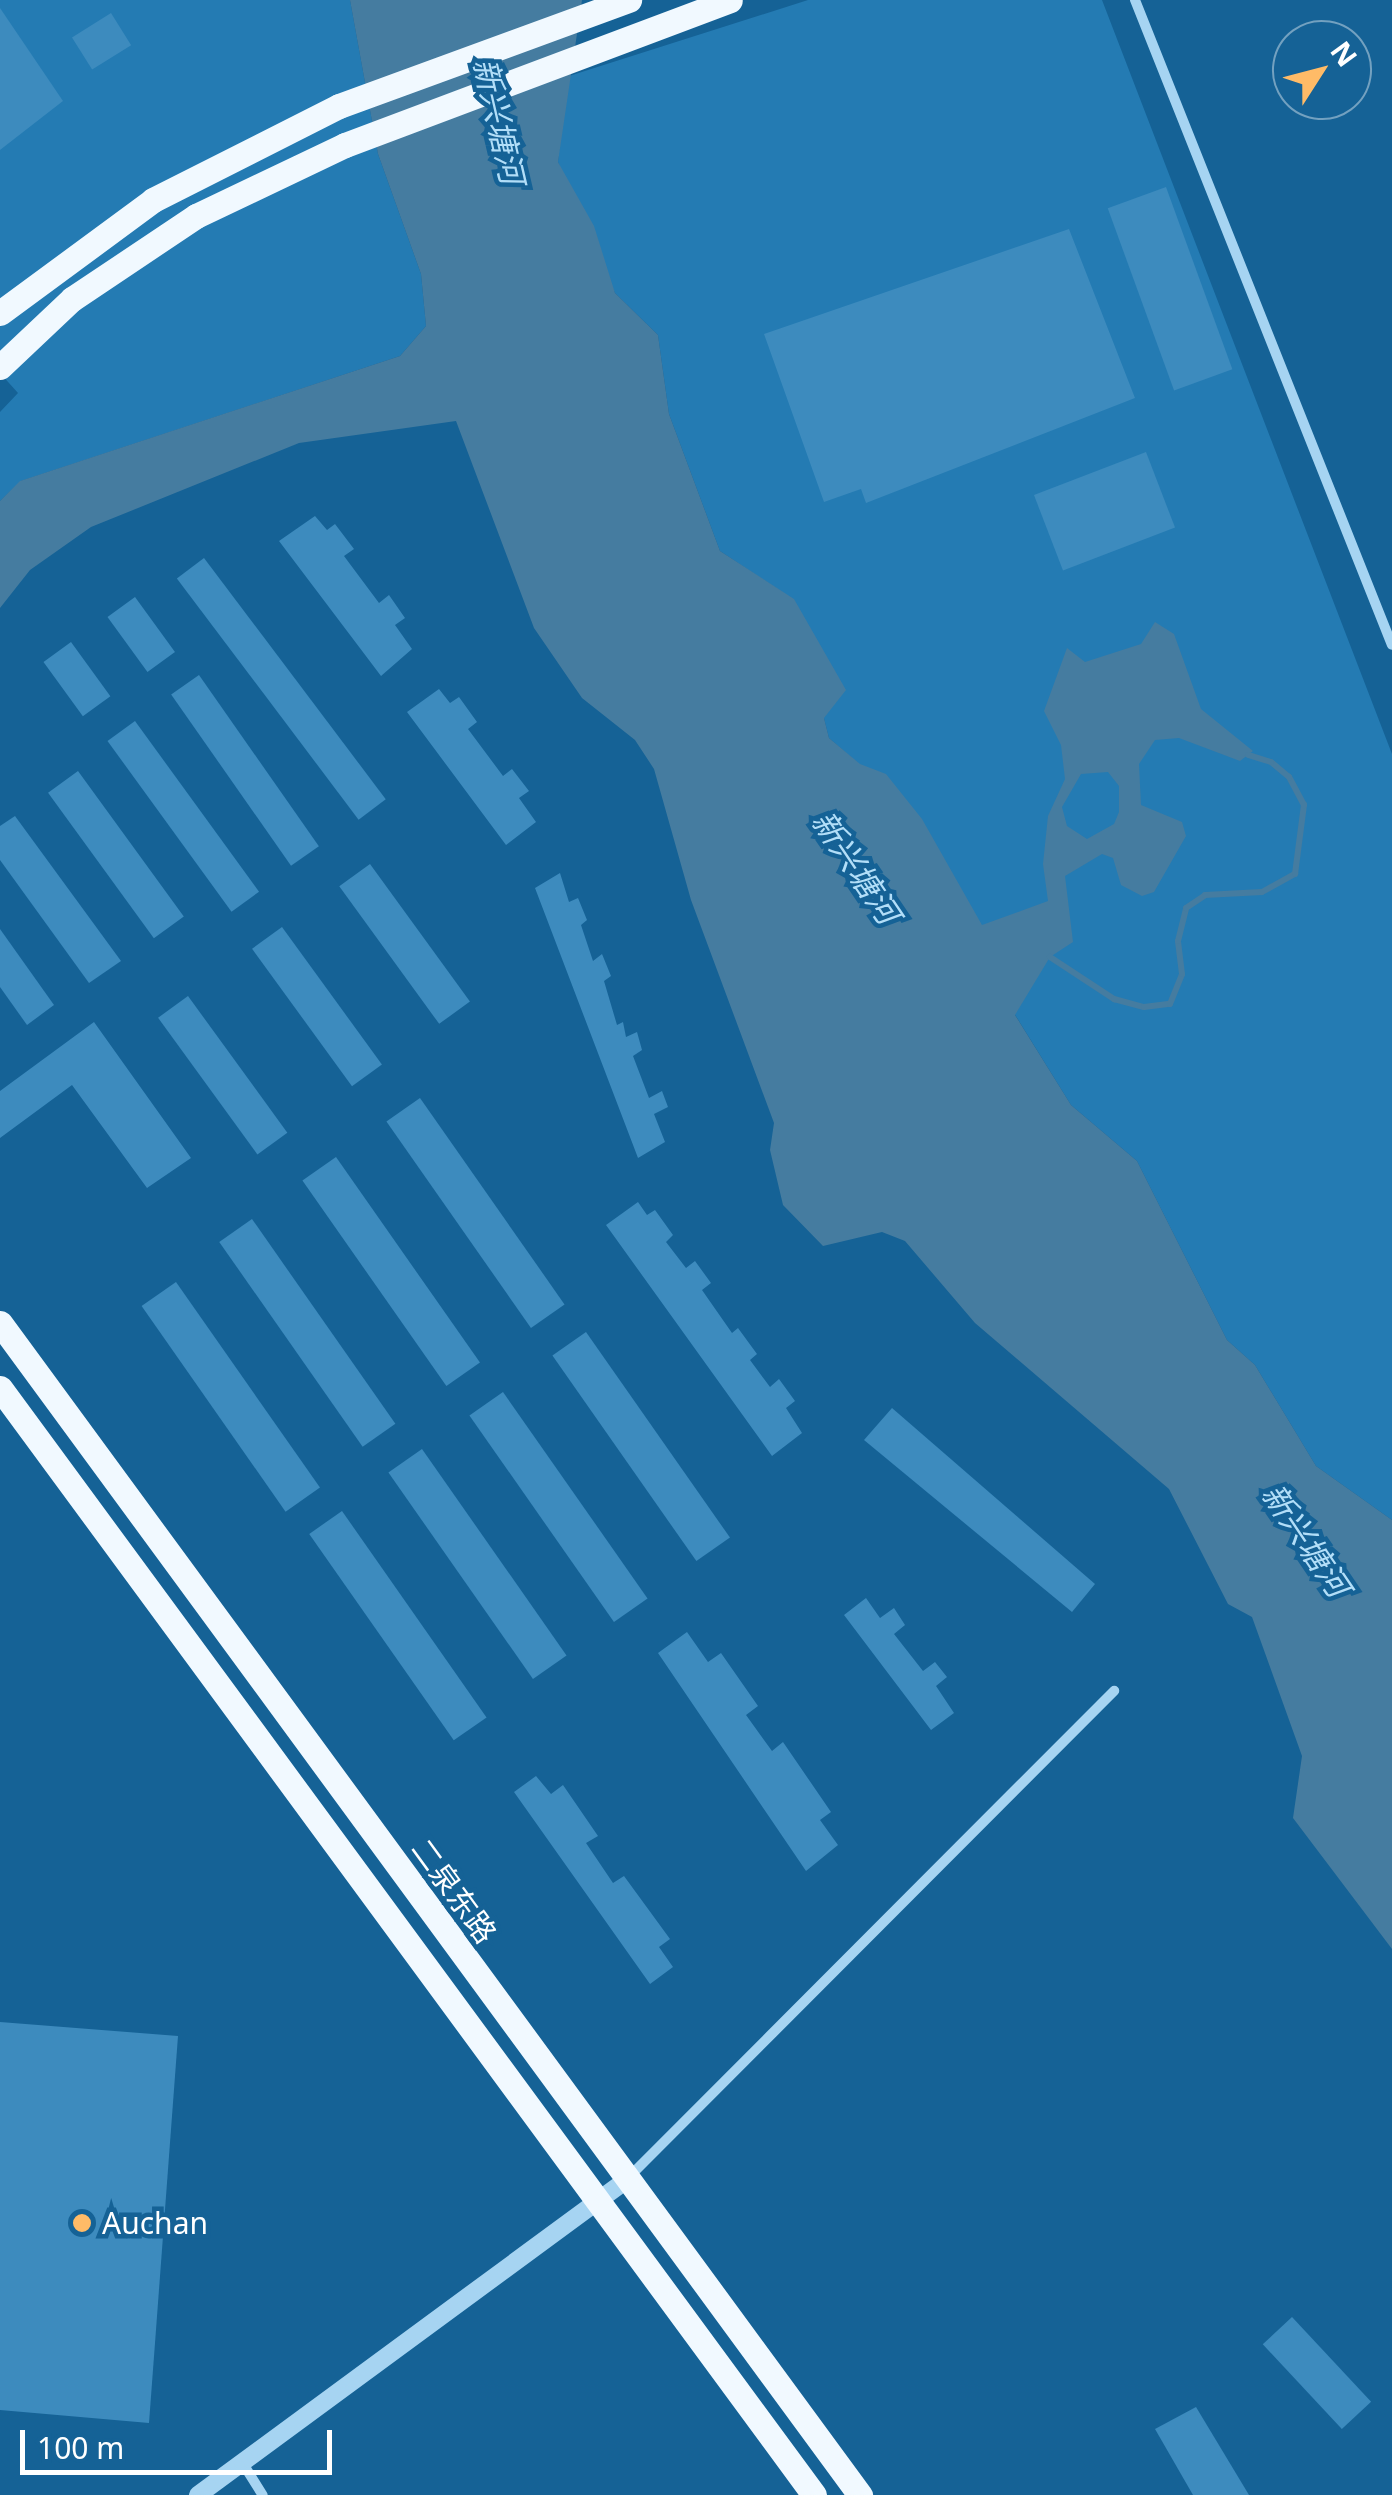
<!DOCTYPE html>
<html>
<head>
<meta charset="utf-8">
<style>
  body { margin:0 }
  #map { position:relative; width:1392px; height:2495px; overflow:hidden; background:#156296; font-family:"Noto Sans","Noto Sans SC",sans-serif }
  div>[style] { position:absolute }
  .green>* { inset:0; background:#247bb3 }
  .water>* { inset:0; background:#457ca0 }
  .stream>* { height:6px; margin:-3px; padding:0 3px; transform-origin:3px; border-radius:3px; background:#457ca0 }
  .building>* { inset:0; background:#3d8bbe; transform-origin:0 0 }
  .minor>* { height:10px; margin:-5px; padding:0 5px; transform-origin:5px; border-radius:5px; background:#a6d4f2 }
  .tertiary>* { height:18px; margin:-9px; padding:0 9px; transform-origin:9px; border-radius:9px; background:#a6d4f2 }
  .primary>* { height:25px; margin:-12.5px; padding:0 12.5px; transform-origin:12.5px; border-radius:12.5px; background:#f1f9ff }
  .dots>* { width:28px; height:28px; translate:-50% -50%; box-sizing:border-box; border:5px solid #156296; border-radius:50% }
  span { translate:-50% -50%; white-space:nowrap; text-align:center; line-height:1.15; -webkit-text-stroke:9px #156296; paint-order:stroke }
  .street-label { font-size:30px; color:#fff }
  .poi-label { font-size:30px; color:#fff }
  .left { translate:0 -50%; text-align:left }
  .water-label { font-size:32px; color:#b2def8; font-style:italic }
  .north { position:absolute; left:1272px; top:20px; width:100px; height:100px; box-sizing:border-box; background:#156296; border:2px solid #73a1c0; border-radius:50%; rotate:54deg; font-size:28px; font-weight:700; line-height:40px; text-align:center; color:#fff }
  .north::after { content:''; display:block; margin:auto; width:35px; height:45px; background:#ffbb67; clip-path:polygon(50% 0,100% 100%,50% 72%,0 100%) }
  .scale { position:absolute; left:20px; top:2430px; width:312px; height:45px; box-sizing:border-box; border:5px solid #fff; border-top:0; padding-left:12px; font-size:30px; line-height:35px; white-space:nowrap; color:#fff; -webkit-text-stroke:8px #156296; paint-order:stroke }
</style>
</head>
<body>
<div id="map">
  <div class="green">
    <div style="clip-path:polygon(0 0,350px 0,378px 154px,421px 274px,426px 326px,400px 356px,21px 481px,0 501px,0 412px,18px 393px,0 373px)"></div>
    <div style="clip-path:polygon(808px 0,1102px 0,1392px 754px,1392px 1520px,1316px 1466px,1255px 1365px,1227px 1340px,1137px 1161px,1071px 1105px,860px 765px,829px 738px,794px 600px,720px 551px,669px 414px,658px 335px,615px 293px,558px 162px,566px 77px)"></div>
  </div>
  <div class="water">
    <div style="clip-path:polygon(evenodd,350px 0,582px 0,558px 162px,594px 226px,615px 293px,658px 335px,669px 414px,720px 551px,794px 599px,846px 690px,824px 718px,829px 738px,860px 764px,886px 774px,922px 819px,982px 925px,1048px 901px,1043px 864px,1048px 816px,1065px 779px,1061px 745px,1044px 711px,1067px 648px,1085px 662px,1141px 644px,1155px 622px,1174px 634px,1201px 709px,1253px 751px,1240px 761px,1179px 738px,1155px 740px,1139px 764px,1141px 805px,1182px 822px,1186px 836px,1154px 892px,1142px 896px,1121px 885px,1113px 858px,1102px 854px,1065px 876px,1073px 942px,1050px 957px,1015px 1015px,1071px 1105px,1137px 1161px,1227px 1340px,1255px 1365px,1316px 1466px,1392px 1520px,1392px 1949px,1293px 1818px,1302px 1756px,1252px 1617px,1228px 1604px,1169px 1489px,975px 1323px,905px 1241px,882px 1232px,823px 1246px,783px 1205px,770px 1150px,774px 1123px,691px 900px,654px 769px,635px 740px,582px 698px,534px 628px,456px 421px,299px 443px,91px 527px,30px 570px,0 608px,0 501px,20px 481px,400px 356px,426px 326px,421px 274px,378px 154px,350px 0,1108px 772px,1119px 786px,1119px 812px,1114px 824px,1087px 839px,1067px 826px,1062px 807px,1081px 774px,1108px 772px)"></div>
  </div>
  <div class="stream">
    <div style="left:1050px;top:957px;width:77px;rotate:33.3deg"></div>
    <div style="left:1114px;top:999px;width:31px;rotate:15deg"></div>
    <div style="left:1144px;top:1007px;width:26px;rotate:-7deg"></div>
    <div style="left:1170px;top:1004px;width:32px;rotate:-68deg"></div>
    <div style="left:1182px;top:974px;width:33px;rotate:-97deg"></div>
    <div style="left:1178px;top:941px;width:34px;rotate:-76deg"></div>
    <div style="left:1186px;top:908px;width:23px;rotate:-34deg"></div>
    <div style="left:1205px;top:895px;width:57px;rotate:-3deg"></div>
    <div style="left:1262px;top:892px;width:38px;rotate:-29deg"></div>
    <div style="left:1295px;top:874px;width:70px;rotate:-82.6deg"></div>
    <div style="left:1304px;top:805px;width:32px;rotate:-118deg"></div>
    <div style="left:1289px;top:777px;width:23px;rotate:-140deg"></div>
    <div style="left:1271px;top:762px;width:24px;rotate:-163deg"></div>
  </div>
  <div class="building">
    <div style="clip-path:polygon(0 8px,63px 101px,0 150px)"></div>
    <div style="left:111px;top:13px;width:38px;height:46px;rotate:58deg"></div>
    <div style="left:1166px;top:187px;width:194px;height:62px;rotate:70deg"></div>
    <div style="clip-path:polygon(1069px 229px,1135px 398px,866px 503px,861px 489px,824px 502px,764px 334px)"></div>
    <div style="left:1146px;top:452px;width:81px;height:120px;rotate:69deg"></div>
    <div style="clip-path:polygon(315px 516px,327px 530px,335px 524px,354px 549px,344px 556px,379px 603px,389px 595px,405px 618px,395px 625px,412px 649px,381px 676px,279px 541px)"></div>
    <div style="left:204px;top:558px;width:302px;height:34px;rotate:53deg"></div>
    <div style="left:135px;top:597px;width:68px;height:34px;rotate:54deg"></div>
    <div style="left:71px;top:642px;width:67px;height:34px;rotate:54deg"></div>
    <div style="left:199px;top:675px;width:209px;height:34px;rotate:55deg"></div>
    <div style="clip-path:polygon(439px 689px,450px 703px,459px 697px,477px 722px,468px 729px,503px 776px,512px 769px,529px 791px,519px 798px,536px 822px,506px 845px,407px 712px)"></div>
    <div style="left:135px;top:721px;width:211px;height:34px;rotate:54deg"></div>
    <div style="left:78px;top:771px;width:180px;height:37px;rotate:54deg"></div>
    <div style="clip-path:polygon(15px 816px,121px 961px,89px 983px,0 860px,0 826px)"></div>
    <div style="left:370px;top:864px;width:170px;height:38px;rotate:54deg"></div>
    <div style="clip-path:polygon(560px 873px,569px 902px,578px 898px,587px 920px,581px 925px,593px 961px,602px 954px,611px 976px,604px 981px,617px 1025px,623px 1022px,626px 1037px,637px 1032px,642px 1050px,633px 1056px,649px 1098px,662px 1091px,668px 1107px,654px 1114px,665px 1142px,638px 1158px,535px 888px)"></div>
    <div style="left:282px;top:927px;width:170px;height:37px;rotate:54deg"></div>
    <div style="clip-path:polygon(0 929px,54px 1005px,27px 1025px,0 987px)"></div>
    <div style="left:188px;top:996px;width:169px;height:37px;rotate:54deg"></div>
    <div style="clip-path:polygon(94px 1022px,191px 1158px,147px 1188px,72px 1085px,0 1138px,0 1091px)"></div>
    <div style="left:420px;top:1098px;width:252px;height:41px;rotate:55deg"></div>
    <div style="left:336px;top:1157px;width:251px;height:41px;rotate:55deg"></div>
    <div style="clip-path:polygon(638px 1202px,647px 1215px,655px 1210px,673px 1235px,666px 1242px,686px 1268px,695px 1261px,711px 1283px,702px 1290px,732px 1333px,738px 1328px,757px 1354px,750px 1360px,770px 1387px,779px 1379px,795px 1401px,786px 1408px,802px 1433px,772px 1456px,606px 1225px)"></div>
    <div style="left:252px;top:1219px;width:250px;height:40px;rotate:55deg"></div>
    <div style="left:176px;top:1282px;width:251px;height:42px;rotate:55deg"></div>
    <div style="left:586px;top:1332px;width:251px;height:41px;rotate:55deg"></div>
    <div style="left:503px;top:1392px;width:252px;height:41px;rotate:55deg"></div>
    <div style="clip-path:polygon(892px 1408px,1095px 1584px,1072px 1612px,864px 1440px)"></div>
    <div style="left:422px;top:1449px;width:252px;height:41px;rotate:55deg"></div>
    <div style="left:342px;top:1511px;width:252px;height:40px;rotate:55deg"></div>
    <div style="clip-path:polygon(866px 1598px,880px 1618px,894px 1608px,905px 1625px,894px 1634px,923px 1671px,935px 1662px,947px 1677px,936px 1686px,954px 1713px,931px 1730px,844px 1615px)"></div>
    <div style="clip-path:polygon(687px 1632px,708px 1662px,721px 1653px,758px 1706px,746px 1715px,772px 1751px,783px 1742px,831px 1812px,820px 1820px,838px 1845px,806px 1871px,658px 1653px)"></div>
    <div style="clip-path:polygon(536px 1776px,551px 1794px,563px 1785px,598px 1836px,586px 1843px,613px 1883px,624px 1876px,670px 1939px,659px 1947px,673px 1967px,650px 1984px,514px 1792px)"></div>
    <div style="clip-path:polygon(0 2022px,178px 2036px,149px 2423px,0 2410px)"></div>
    <div style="left:1292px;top:2317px;width:116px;height:40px;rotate:47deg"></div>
    <div style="clip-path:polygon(1196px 2407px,1249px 2495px,1193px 2495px,1155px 2429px)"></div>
  </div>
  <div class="minor">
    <div style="left:1135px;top:0;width:694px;rotate:68.28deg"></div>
    <div style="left:629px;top:2177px;width:687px;rotate:-45.06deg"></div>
    <div style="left:242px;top:2462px;width:39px;rotate:58deg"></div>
  </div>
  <div class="tertiary">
    <div style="left:198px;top:2495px;width:530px;rotate:-36.33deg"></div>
  </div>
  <div class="primary">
    <div style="left:0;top:313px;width:190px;rotate:-36.4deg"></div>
    <div style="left:153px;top:200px;width:208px;rotate:-26.8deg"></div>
    <div style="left:339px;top:106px;width:309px;rotate:-20.1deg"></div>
    <div style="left:0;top:367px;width:99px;rotate:-43.4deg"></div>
    <div style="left:72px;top:299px;width:149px;rotate:-33.8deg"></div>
    <div style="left:196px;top:216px;width:165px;rotate:-25.5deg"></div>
    <div style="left:345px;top:145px;width:411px;rotate:-20.6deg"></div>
    <div style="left:0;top:1323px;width:1454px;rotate:53.73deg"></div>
    <div style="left:0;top:1388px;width:1374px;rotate:53.67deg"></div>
  </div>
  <div class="dots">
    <div style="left:82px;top:2223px;background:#ffbb67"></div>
  </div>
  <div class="street-label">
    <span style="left:454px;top:1891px;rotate:54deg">二泉东路</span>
  </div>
  <div class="poi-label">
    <span class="left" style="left:102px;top:2223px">Auchan</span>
  </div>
  <div class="water-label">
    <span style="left:499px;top:121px;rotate:77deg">新兴塘河</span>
    <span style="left:856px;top:867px;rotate:56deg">新兴塘河</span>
    <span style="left:1306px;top:1540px;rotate:56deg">新兴塘河</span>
  </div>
  <div class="north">N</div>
  <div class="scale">100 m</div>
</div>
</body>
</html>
